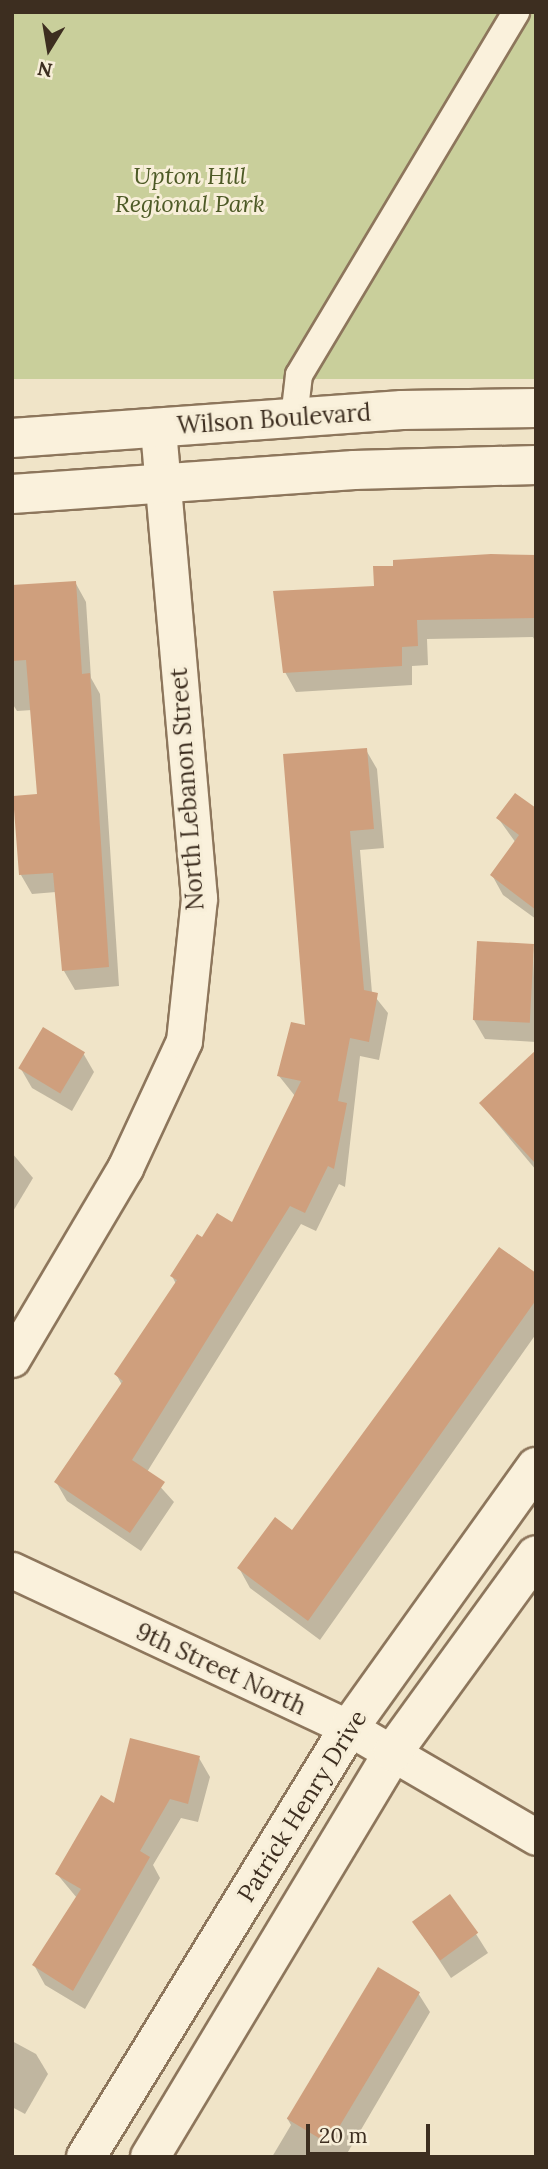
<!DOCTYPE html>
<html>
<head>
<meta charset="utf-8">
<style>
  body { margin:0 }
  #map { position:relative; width:548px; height:2169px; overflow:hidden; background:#f0e4c8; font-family:Lora,serif }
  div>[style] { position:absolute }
  .green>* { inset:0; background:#c9cf9b; transform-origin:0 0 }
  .shadow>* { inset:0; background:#0003 }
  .building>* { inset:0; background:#cf9f7d; transform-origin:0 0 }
  .roads { filter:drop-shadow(2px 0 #8d765c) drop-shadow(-2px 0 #8d765c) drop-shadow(0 2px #8d765c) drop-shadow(0 -2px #8d765c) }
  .pedestrian>* { height:26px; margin:-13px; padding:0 13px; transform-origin:13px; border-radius:13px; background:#faf1dc }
  .minor>* { height:35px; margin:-17.5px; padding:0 17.5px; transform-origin:17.5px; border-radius:17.5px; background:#faf1dc }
  .tertiary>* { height:38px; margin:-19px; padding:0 19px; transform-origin:19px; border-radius:19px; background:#faf1dc }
  .secondary>* { height:38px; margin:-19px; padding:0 19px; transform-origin:19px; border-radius:19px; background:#faf1dc }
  span { translate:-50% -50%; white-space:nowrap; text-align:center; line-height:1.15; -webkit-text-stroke:6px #f7eed8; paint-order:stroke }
  .park-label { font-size:24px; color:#4d5a26; font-style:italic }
  .street-label { font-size:24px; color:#3d2e20 }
  .frame { position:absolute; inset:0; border:14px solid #3d2e20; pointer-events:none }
  .north { position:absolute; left:14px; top:14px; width:70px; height:70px; -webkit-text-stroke:5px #f7eed8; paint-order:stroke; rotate:191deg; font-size:19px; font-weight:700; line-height:28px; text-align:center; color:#3d2e20 }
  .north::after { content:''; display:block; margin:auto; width:24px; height:32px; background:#3d2e20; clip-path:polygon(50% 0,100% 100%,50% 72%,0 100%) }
  .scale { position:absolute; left:306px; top:2124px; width:124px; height:32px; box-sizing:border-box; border:4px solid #3d2e20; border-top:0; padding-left:9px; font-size:21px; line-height:24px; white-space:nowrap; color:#3d2e20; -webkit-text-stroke:5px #f7eed8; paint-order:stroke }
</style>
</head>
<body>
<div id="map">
  <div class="green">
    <div style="left:12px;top:12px;width:524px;height:367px"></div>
  </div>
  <div class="shadow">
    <div style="clip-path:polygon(536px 558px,536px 643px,533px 637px,427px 639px,428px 665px,412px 666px,412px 685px,296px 692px,285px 672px,376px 588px)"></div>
    <div style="clip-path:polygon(75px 582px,86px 602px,91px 678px,100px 694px,119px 986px,75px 990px,64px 971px,56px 892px,32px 894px,21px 875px,39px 796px,32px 710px,17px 711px,12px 703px,12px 587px)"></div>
    <div style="clip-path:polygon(366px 750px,377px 769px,384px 848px,360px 850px,372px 993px,388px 1013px,379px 1060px,360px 1056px,345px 1187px,339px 1184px,316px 1231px,301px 1224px,147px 1472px,174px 1502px,141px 1551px,67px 1501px,56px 1482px,122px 1385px,116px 1374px,176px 1284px,172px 1276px,202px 1240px,233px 1225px,295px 1096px,279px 1076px,307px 1027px)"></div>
    <div style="clip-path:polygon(536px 811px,536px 919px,503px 895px,492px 875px,516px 843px,498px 818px)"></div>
    <div style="clip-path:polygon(533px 946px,536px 1042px,485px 1039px,474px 1020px)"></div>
    <div style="clip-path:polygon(83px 1053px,94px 1072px,72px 1111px,32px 1088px,21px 1069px)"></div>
    <div style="clip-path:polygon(536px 1080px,536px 1170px,481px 1104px)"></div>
    <div style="clip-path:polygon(12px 1153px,33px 1178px,12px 1213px)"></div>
    <div style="clip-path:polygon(536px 1276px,536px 1334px,320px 1640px,250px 1588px,239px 1568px,293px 1533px)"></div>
    <div style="clip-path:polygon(199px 1758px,210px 1777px,198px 1822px,181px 1818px,153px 1865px,160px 1878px,85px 2009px,45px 1985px,34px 1965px,77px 1898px,57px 1874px,115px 1805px)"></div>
    <div style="clip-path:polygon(414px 1922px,476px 1934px,488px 1953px,451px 1978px)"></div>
    <div style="clip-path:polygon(418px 1993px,430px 2012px,345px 2157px,272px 2157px,291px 2125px,287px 2118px)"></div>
    <div style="clip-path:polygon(12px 2041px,36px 2054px,48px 2074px,25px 2114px,12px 2107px)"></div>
  </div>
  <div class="building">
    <div style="clip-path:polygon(491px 554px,536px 555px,536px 618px,417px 620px,418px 646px,402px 647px,402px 666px,283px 673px,273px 591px,374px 586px,373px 566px,393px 566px,393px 560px)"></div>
    <div style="clip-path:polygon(76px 581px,82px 674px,90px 673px,109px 967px,62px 971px,53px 873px,19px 875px,13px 796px,37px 794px,26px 660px,12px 661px,12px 585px)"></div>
    <div style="clip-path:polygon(367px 748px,374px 829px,350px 831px,364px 990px,378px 993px,369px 1042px,350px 1038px,338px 1101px,347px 1103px,334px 1169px,328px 1166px,305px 1213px,290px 1206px,132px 1460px,165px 1482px,130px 1533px,54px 1482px,123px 1381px,114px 1374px,177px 1280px,170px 1276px,197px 1234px,202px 1237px,217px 1213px,232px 1222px,301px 1081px,277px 1076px,291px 1022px,305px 1025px,283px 754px)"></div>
    <div style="clip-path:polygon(515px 793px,536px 808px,536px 910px,490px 875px,519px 835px,496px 818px)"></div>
    <div style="left:477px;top:941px;width:57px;height:79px;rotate:3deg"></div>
    <div style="left:43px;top:1027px;width:49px;height:48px;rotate:31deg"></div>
    <div style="clip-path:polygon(536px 1050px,536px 1164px,479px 1103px)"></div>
    <div style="clip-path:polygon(499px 1247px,536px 1273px,536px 1300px,308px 1621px,237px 1568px,275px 1517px,292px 1530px)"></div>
    <div style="clip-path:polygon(130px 1738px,200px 1756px,188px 1804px,170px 1799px,140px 1851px,150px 1857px,73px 1991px,32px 1965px,81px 1889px,55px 1874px,101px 1795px,114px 1803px)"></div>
    <div style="left:450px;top:1894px;width:48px;height:47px;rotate:54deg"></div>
    <div style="left:378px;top:1967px;width:49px;height:177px;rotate:31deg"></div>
  </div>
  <div class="roads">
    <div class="pedestrian">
      <div style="left:294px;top:418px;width:43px;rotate:-83.4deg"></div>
      <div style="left:299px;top:375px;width:423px;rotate:-59.1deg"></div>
    </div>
    <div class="minor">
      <div style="left:12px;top:1359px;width:222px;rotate:-59.4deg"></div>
      <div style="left:125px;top:1168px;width:140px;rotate:-65.1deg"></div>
      <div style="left:184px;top:1041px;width:144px;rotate:-84deg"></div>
      <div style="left:199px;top:898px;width:473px;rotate:-95deg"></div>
      <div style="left:12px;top:1570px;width:372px;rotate:25.1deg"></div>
      <div style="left:349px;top:1728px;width:216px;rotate:30.2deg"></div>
    </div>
    <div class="tertiary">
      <div style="left:86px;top:2157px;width:503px;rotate:-58.49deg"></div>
      <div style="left:349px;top:1728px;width:321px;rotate:-54.4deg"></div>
      <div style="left:150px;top:2157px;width:472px;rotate:-59deg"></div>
      <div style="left:393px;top:1752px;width:243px;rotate:-54deg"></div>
    </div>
    <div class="secondary">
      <div style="left:12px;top:438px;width:391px;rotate:-4.1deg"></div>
      <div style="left:402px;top:410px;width:134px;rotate:-0.9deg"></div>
      <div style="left:12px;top:494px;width:343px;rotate:-4deg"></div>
      <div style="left:354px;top:470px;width:182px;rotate:-1.6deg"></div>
    </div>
  </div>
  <div class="park-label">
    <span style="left:190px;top:190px">Upton Hill<br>Regional Park</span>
  </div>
  <div class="street-label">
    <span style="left:274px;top:419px;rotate:-4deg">Wilson Boulevard</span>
    <span style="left:187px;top:789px;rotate:-94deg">North Lebanon Street</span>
    <span style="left:221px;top:1669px;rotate:25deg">9th Street North</span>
    <span style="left:302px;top:1806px;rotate:-58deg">Patrick Henry Drive</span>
  </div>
  <div class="frame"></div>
  <div class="north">N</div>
  <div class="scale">20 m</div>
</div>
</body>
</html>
